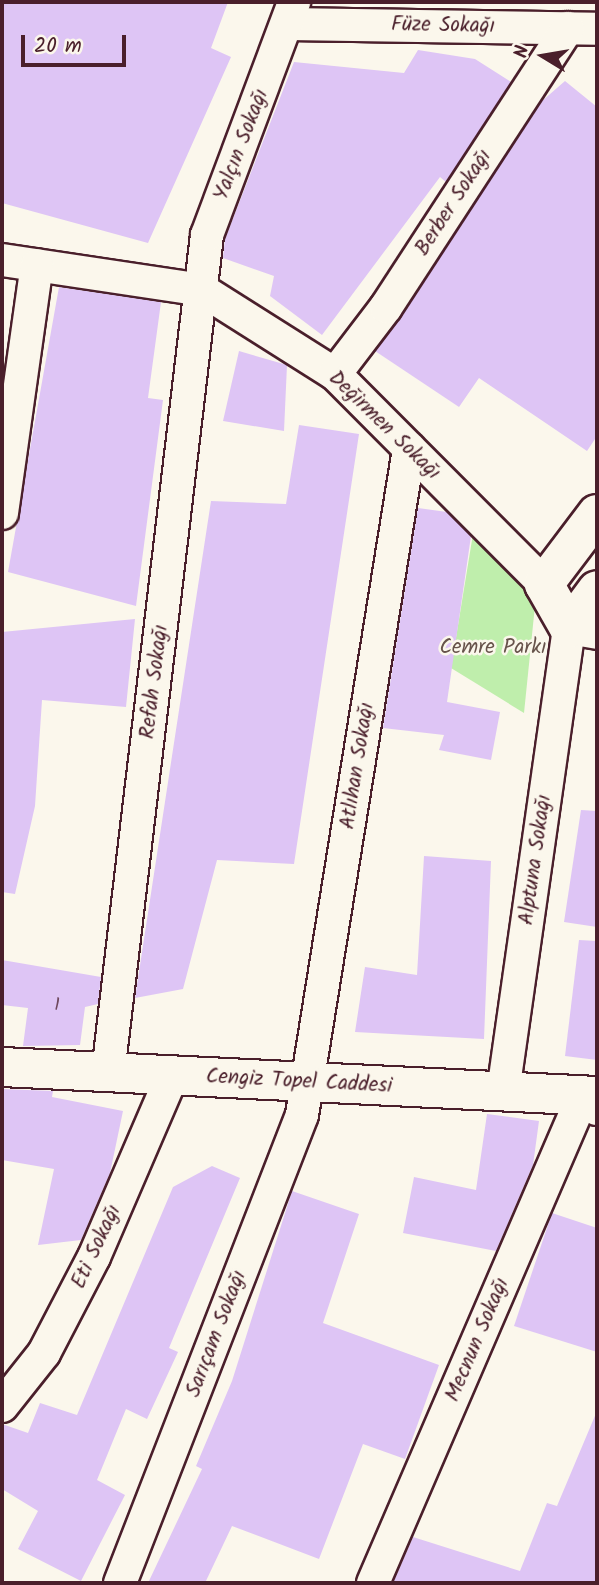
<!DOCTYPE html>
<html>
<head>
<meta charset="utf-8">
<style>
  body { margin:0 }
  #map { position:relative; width:599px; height:1585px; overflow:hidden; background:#fbf7ec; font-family:Kalam,sans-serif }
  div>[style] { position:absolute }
  .green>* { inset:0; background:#bfeeac }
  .building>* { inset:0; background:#dec5f5 }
  .roads { filter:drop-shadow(2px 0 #4a1f2b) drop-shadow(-2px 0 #4a1f2b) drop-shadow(0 2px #4a1f2b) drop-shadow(0 -2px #4a1f2b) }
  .minor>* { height:32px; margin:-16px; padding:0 16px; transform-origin:16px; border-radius:16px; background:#fbf7ec }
  .tertiary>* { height:38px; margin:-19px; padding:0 19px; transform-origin:19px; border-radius:19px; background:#fbf7ec }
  span { translate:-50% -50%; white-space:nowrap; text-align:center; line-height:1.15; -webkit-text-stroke:5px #fbf7ec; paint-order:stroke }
  .number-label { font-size:18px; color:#6f485e }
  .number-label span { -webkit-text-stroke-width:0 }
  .street-label { font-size:21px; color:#4a1f2b }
  .park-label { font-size:21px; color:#67534b }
  .frame { position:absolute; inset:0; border:4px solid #4a1f2b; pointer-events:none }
  .north { position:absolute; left:508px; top:21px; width:70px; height:70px; -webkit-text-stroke:5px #fbf7ec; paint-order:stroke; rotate:281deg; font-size:19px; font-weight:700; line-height:28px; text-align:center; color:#4a1f2b }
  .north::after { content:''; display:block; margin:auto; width:24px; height:32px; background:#4a1f2b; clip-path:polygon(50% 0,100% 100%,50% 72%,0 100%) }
  .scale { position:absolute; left:21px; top:35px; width:105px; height:32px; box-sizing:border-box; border:4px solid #4a1f2b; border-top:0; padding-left:9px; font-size:21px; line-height:24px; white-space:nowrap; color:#4a1f2b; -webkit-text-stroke:5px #fbf7ec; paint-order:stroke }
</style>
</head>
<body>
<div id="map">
  <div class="green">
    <div style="clip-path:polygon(473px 534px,537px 586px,524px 713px,451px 668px)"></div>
  </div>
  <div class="building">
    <div style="clip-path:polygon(2px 2px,228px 2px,211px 48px,231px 57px,148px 243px,2px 203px)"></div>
    <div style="clip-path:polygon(418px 50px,475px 59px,511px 82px,446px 182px,440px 177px,322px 335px,270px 296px,274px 276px,223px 258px,225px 239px,294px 62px,404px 73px)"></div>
    <div style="clip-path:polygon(565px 81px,597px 107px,597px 436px,587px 451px,479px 378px,459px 407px,375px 351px,542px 101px)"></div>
    <div style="clip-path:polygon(59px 287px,161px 302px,148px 398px,163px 400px,136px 606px,8px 572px)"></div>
    <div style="clip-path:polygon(239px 351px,287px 365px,284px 431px,223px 421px)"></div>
    <div style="clip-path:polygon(299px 425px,359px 434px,294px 864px,217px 860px,183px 989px,135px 998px,211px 501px,286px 504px)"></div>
    <div style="clip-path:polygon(418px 508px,447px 512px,471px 536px,447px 702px,500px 712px,491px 760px,439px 750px,444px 735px,383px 728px)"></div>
    <div style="clip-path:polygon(135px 619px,126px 707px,42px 700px,35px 806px,15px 894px,2px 892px,2px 632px)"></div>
    <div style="clip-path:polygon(581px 810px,597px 811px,597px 927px,564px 922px)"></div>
    <div style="clip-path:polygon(424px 856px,491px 861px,484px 1039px,355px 1032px,365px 967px,417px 975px)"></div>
    <div style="clip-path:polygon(579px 940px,597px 941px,597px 1060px,565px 1056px)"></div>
    <div style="clip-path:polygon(2px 960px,101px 977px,98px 1004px,85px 1007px,80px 1045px,23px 1046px,28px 1008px,2px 1005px)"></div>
    <div style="clip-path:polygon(2px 1089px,53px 1091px,52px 1097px,123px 1111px,110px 1173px,81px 1240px,38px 1245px,54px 1169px,2px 1160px)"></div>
    <div style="clip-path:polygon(487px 1114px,539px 1121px,533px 1165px,496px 1251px,403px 1233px,414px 1177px,476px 1190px)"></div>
    <div style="clip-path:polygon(212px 1166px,240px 1178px,169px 1348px,178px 1352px,147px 1419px,126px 1409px,97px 1480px,125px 1495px,81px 1581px,18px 1549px,38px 1511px,2px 1489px,2px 1424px,28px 1433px,40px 1403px,77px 1415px,173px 1187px)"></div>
    <div style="clip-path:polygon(292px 1191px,359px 1214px,323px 1323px,439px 1365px,405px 1459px,363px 1444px,319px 1559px,232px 1526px,205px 1583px,148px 1583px,202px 1469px,196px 1466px,232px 1381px)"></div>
    <div style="clip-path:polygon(552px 1213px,597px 1228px,597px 1352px,514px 1326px)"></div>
    <div style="clip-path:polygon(597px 1411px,597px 1583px,393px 1583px,413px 1537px,520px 1571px,547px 1503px,557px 1506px)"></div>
  </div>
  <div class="roads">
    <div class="minor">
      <div style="left:288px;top:24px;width:309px;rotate:0.9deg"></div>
      <div style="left:2px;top:260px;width:202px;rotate:8.5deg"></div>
      <div style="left:202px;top:290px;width:157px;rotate:32.3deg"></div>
      <div style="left:335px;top:374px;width:296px;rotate:45.1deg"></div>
      <div style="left:335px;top:374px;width:84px;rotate:-52.7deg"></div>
      <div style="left:386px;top:307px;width:333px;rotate:-56.9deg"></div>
      <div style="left:2px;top:513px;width:250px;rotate:-82deg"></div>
      <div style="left:108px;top:1073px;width:844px;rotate:-83.26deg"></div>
      <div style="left:207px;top:235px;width:249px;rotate:-69.5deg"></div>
      <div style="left:503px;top:1092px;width:469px;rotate:-81.9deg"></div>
      <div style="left:569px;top:628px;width:28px;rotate:10deg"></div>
      <div style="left:2px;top:1406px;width:68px;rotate:-51.6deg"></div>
      <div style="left:44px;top:1353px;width:108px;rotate:-62.5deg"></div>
      <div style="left:94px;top:1257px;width:197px;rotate:-66.7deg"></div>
      <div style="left:120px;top:1583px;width:502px;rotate:-68.75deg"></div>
      <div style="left:302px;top:1115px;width:675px;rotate:-80.87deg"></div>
      <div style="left:373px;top:1583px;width:530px;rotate:-66.67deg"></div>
      <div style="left:583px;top:1096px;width:19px;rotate:43deg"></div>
    </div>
    <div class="tertiary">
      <div style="left:597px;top:514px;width:88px;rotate:127.1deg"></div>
      <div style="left:544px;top:584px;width:51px;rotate:60.4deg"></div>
      <div style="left:569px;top:628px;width:47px;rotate:-53.6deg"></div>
      <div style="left:2px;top:1067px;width:596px;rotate:2.79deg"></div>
    </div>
  </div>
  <div class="number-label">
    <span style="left:57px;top:1006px">1</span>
  </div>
  <div class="street-label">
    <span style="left:443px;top:26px;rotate:1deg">Füze Sokağı</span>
    <span style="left:242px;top:145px;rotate:-69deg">Yalçın Sokağı</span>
    <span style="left:454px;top:203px;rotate:-57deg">Berber Sokağı</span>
    <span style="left:384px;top:426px;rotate:44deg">Değirmen Sokağı</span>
    <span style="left:155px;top:682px;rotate:-83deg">Refah Sokağı</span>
    <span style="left:358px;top:766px;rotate:-81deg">Atlıhan Sokağı</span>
    <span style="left:536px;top:860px;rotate:-82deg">Alptuna Sokağı</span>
    <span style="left:299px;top:1082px;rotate:3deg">Cengiz Topel Caddesi</span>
    <span style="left:97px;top:1247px;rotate:-65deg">Eti Sokağı</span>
    <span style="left:217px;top:1334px;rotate:-69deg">Sarıçam Sokağı</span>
    <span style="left:478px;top:1340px;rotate:-67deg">Mecnun Sokağı</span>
  </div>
  <div class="park-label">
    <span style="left:493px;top:648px">Cemre Parkı</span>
  </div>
  <div class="frame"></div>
  <div class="north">N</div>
  <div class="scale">20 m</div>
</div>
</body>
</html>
